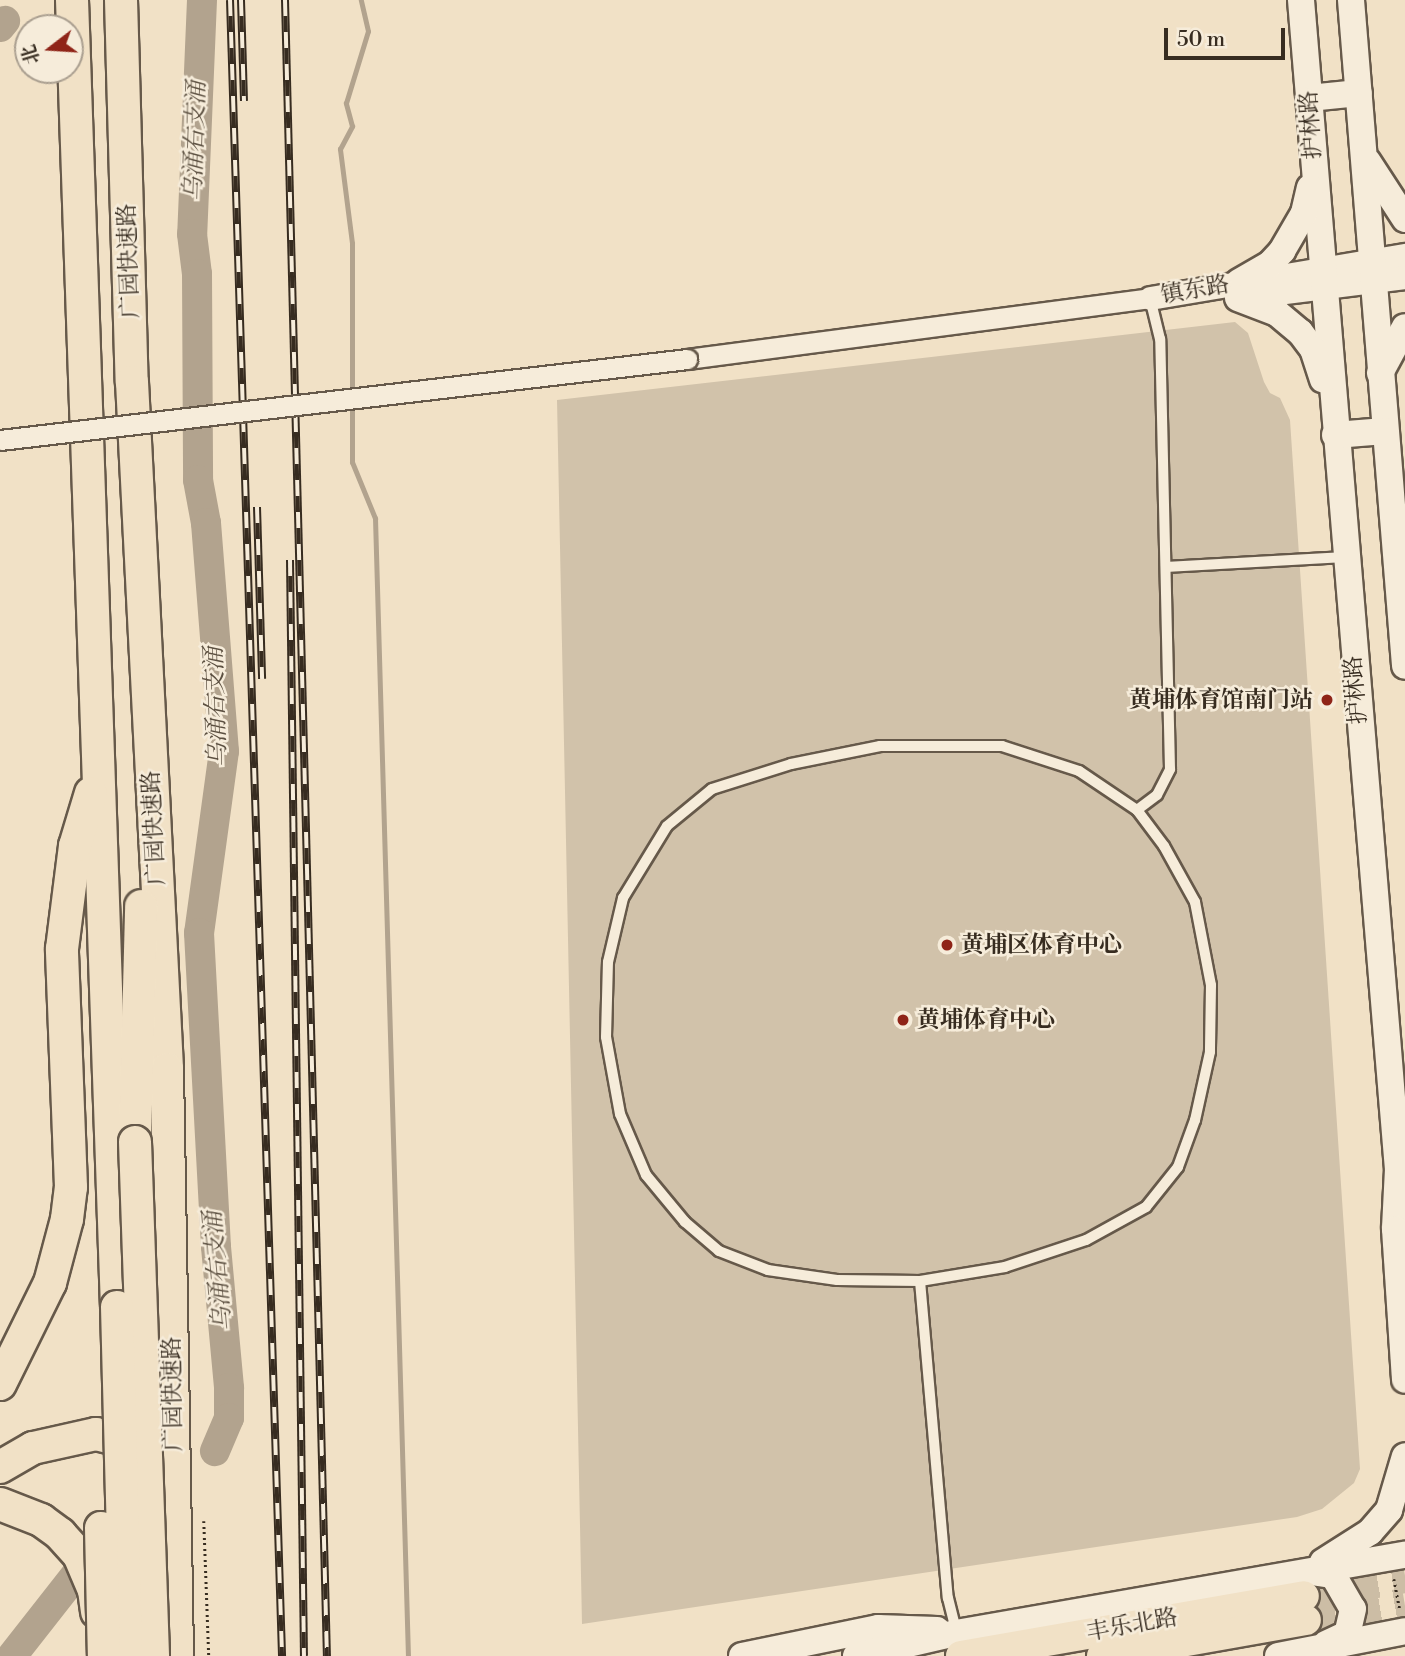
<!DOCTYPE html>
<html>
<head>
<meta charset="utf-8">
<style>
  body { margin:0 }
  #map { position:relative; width:1405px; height:1656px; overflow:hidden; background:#f1e1c6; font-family:"Libre Bodoni","Noto Serif SC",serif }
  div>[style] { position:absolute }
  .green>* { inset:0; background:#d1c2aa }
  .stream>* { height:5px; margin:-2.5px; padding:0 2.5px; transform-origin:2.5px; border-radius:2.5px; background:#b2a38e }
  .river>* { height:30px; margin:-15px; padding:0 15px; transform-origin:15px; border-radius:15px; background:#b2a38e }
  .primary-tunnel>* { height:30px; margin-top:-15px; transform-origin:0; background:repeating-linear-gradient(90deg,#ccbda5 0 30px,transparent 0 45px) }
  .path>* { height:2.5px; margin-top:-1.25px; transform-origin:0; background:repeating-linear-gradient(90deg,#372c20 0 2px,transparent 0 5.5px) }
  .roads { filter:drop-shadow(2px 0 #66594a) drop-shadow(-2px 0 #66594a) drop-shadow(0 2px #66594a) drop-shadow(0 -2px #66594a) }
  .service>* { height:10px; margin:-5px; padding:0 5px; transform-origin:5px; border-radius:5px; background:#f6ecda }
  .minor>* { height:19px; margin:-9.5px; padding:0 9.5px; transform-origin:9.5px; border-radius:9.5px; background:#f6ecda }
  .tertiary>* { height:23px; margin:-11.5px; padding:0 11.5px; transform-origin:11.5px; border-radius:11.5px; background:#f6ecda }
  .secondary>* { height:26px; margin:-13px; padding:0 13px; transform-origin:13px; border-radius:13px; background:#f6ecda }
  .primary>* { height:30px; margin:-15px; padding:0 15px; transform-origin:15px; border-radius:15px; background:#f1e1c6 }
  .trunk>* { height:32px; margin:-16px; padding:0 16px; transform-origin:16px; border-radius:16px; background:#f1e1c6 }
  .rail>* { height:8px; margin-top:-4px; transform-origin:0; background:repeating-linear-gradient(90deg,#f6ecda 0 16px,#372c20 0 32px); box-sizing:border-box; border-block:2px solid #372c20 }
  .bridges { filter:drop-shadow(2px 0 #66594a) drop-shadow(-2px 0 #66594a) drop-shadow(0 2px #66594a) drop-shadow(0 -2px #66594a) }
  .minor-bridge>* { height:19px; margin:-9.5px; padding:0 9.5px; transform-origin:9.5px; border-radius:9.5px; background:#f6ecda }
  .trunk-bridge>* { height:32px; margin:-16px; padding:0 16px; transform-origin:16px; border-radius:16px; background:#f1e1c6 }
  .dots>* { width:19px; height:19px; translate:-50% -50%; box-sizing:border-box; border:4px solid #f6ecda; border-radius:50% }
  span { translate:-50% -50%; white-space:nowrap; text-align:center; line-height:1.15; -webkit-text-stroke:5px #f6ecda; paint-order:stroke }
  .street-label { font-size:23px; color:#372c20 }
  .poi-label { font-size:23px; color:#372c20; font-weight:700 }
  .right { translate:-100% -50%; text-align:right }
  .left { translate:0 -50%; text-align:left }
  .water-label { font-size:24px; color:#5c5041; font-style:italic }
  .north { position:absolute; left:14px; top:14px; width:70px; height:70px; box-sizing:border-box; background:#f6ecda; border:2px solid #aa9f90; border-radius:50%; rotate:253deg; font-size:19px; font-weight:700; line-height:28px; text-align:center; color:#372c20 }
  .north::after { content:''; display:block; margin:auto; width:24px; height:32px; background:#8f2418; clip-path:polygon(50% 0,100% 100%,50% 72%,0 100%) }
  .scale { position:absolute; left:1164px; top:28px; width:121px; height:32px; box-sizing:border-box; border:4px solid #372c20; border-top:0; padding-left:9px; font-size:21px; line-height:24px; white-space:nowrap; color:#372c20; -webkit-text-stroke:5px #f6ecda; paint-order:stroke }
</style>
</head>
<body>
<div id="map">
  <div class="green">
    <div style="clip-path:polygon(1235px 322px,1248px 333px,1264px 382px,1270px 393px,1280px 398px,1290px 420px,1360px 1469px,1354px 1483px,1322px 1509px,1297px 1517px,582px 1624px,557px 400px)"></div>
  </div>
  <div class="stream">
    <div style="left:352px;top:394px;width:151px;rotate:-90deg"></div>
    <div style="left:352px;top:243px;width:95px;rotate:-97.3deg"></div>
    <div style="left:340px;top:149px;width:26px;rotate:-62deg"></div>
    <div style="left:352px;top:126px;width:24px;rotate:-105deg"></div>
    <div style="left:346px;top:103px;width:75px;rotate:-73deg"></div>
    <div style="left:368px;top:31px;width:32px;rotate:-103deg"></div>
    <div style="left:352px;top:404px;width:58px;rotate:90deg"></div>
    <div style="left:352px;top:462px;width:61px;rotate:67.7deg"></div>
    <div style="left:375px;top:518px;width:1138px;rotate:88.34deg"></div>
  </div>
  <div class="river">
    <div style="left:202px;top:0;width:234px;rotate:92.4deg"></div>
    <div style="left:192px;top:234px;width:40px;rotate:82.9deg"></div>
    <div style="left:197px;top:274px;width:206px;rotate:89.7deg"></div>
    <div style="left:198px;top:480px;width:44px;rotate:79.5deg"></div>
    <div style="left:206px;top:523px;width:229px;rotate:85.5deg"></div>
    <div style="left:224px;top:751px;width:184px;rotate:97.8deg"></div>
    <div style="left:199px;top:933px;width:314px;rotate:86.9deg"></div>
    <div style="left:216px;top:1247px;width:142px;rotate:84.7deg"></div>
    <div style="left:229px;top:1388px;width:30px;rotate:90deg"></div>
    <div style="left:229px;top:1418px;width:36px;rotate:113deg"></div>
    <div style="left:0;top:27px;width:8px;rotate:-50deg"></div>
    <div style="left:12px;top:1656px;width:136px;rotate:-51.9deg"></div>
  </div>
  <div class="primary-tunnel">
    <div style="left:1304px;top:1596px;width:103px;rotate:-10.1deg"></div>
    <div style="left:1306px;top:1620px;width:100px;rotate:-9.7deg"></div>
  </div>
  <div class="path">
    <div style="left:204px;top:1521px;width:135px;rotate:87.9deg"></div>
    <div style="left:1394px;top:1579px;width:32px;rotate:79deg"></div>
  </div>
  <div class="roads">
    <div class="service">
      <div style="left:1166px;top:567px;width:179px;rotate:-3.2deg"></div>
      <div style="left:880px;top:746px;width:122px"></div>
      <div style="left:1002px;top:746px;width:81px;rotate:18deg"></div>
      <div style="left:1079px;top:771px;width:70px;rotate:33.9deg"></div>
      <div style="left:1137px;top:810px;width:45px;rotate:53.1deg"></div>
      <div style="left:1164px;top:846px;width:64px;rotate:61deg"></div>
      <div style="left:1195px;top:902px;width:85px;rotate:79.1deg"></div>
      <div style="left:1211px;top:985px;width:67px;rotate:90.9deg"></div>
      <div style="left:1210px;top:1052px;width:70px;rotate:102.4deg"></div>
      <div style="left:1195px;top:1120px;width:50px;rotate:109.9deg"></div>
      <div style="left:1178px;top:1167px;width:51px;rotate:128.7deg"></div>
      <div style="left:1146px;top:1207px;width:68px;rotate:151.2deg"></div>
      <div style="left:1086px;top:1240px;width:85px;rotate:161.6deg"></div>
      <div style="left:1005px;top:1267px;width:86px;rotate:170.6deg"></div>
      <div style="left:920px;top:1281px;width:83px;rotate:-179.3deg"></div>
      <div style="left:837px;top:1280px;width:70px;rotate:-171.8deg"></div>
      <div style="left:768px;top:1270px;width:53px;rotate:-158.8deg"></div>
      <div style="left:719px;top:1251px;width:45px;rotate:-139.5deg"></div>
      <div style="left:685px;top:1222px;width:61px;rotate:-129.7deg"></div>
      <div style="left:646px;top:1175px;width:66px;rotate:-113.1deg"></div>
      <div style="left:620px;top:1114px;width:78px;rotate:-100.3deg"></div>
      <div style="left:606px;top:1037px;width:75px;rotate:-88.5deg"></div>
      <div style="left:608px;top:962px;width:66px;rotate:-76.8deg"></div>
      <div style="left:623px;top:898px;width:84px;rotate:-58.6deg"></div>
      <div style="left:667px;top:826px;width:58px;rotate:-39.4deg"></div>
      <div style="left:712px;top:789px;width:83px;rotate:-17.6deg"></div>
      <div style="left:791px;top:764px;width:91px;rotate:-11.4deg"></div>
      <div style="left:1137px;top:810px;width:25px;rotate:-37deg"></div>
      <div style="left:1157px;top:795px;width:29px;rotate:-63deg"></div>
      <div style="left:1170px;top:769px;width:430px;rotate:-91.3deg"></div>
      <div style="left:1160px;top:339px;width:42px;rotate:-103.7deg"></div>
      <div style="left:920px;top:1281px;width:318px;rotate:85deg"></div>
      <div style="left:948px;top:1598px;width:34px;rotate:76deg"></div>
    </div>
    <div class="minor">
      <div style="left:687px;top:359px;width:467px;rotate:-7.5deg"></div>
    </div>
    <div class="tertiary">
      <div style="left:1150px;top:298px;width:259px;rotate:-9.6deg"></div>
      <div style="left:1237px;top:298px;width:169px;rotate:-7.1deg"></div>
    </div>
    <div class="secondary">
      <div style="left:1301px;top:0;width:1173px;rotate:85.26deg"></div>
      <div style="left:1398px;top:1169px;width:60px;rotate:92.9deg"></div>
      <div style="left:1395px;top:1229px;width:151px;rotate:86.2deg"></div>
      <div style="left:1351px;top:0;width:668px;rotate:85.36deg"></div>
      <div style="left:1309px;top:98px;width:50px;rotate:-5.7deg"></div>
      <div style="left:1368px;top:162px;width:68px;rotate:57deg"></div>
      <div style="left:1239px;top:282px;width:36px;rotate:-30deg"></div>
      <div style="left:1270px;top:264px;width:18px;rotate:-47deg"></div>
      <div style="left:1282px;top:251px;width:44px;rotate:-59.9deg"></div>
      <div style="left:1304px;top:213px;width:26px;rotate:-77deg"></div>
      <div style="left:1238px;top:298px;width:42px;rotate:21deg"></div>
      <div style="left:1277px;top:313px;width:30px;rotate:40deg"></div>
      <div style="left:1300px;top:332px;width:21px;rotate:53deg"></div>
      <div style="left:1313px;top:349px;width:32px;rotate:72deg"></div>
      <div style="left:1380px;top:373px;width:52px;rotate:-61.5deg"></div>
      <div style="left:1335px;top:435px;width:50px;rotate:-4.6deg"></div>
      <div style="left:1323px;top:1562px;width:56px;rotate:-32.6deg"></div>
      <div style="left:1370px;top:1532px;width:29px;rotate:-49deg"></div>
      <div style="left:1389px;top:1510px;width:56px;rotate:-73.5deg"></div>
      <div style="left:1311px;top:1572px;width:22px;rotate:8deg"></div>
      <div style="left:1333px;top:1575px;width:39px;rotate:60deg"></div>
      <div style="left:1353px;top:1609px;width:26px;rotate:103deg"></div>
      <div style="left:1347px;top:1634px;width:23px;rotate:155deg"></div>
      <div style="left:742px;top:1656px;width:139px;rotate:-11.6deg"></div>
      <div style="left:878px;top:1628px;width:59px;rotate:1.9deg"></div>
      <div style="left:856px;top:1656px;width:103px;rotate:-13deg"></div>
      <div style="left:956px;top:1633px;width:456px;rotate:-9.9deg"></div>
      <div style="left:1278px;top:1656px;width:129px;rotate:-11.1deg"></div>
    </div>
    <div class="primary">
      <div style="left:961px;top:1656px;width:348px;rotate:-9.9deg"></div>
      <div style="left:1102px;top:1656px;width:207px;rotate:-10deg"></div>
    </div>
    <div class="trunk">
      <div style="left:72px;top:0;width:1308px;rotate:88.03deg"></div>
      <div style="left:121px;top:0;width:382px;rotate:88.4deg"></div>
      <div style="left:132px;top:382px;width:688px;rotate:87.08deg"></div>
      <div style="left:167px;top:1069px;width:587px;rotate:89.02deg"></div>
      <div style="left:135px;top:1142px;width:236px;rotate:-88.5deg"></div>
      <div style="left:0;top:1384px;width:113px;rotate:-63.7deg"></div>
      <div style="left:50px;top:1283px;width:66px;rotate:-75.1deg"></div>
      <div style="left:67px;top:1219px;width:32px;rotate:-83deg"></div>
      <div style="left:71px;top:1187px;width:238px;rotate:-92.2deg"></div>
      <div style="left:62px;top:949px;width:104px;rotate:-82.8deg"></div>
      <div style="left:75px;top:846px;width:55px;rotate:-73.2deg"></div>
      <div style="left:0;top:1467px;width:38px;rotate:-30deg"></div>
      <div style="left:33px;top:1448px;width:65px;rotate:-12.5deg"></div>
      <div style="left:96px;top:1434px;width:32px;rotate:14deg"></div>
      <div style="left:127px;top:1442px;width:19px;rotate:39deg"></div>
      <div style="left:0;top:1504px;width:44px;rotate:21.3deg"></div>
      <div style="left:41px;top:1520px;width:24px;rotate:36deg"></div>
      <div style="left:60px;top:1534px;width:28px;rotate:48deg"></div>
      <div style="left:79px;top:1555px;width:38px;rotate:67deg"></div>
      <div style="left:94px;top:1590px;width:22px;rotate:82deg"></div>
    </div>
  </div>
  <div class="rail">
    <div style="left:230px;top:0;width:1657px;rotate:88.2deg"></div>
    <div style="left:241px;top:0;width:101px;rotate:88.3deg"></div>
    <div style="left:285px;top:0;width:1657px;rotate:88.55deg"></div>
    <div style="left:257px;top:507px;width:172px;rotate:88.3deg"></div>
    <div style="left:290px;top:560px;width:1096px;rotate:89.27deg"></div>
  </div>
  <div class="bridges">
    <div class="minor-bridge">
      <div style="left:0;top:440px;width:692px;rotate:-6.72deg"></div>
    </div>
    <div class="trunk-bridge">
      <div style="left:135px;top:1142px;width:514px;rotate:87.99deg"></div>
      <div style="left:117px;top:1307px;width:349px;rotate:88.5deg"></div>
      <div style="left:101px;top:1528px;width:128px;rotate:88.7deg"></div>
    </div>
  </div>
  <div class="dots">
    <div style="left:1327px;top:700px;background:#8f2418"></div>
    <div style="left:947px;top:945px;background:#8f2418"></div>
    <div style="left:903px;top:1020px;background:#8f2418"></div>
  </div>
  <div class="street-label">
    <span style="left:1311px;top:125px;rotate:-94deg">护林路</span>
    <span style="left:129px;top:261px;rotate:-92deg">广园快速路</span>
    <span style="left:1195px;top:290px;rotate:-10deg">镇东路</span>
    <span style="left:1356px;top:690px;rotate:-95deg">护林路</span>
    <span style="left:154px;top:828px;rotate:-93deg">广园快速路</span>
    <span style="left:173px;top:1394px;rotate:-91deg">广园快速路</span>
    <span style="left:1132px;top:1625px;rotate:-10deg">丰乐北路</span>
  </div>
  <div class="poi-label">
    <span class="right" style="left:1313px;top:700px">黄埔体育馆南门站</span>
    <span class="left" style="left:961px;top:945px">黄埔区体育中心</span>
    <span class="left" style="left:917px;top:1020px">黄埔体育中心</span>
  </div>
  <div class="water-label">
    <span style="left:196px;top:141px;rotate:-88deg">乌涌右支涌</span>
    <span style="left:217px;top:707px;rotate:-92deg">乌涌右支涌</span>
    <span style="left:219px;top:1271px;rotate:-95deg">乌涌右支涌</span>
  </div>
  <div class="north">北</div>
  <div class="scale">50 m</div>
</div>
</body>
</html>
